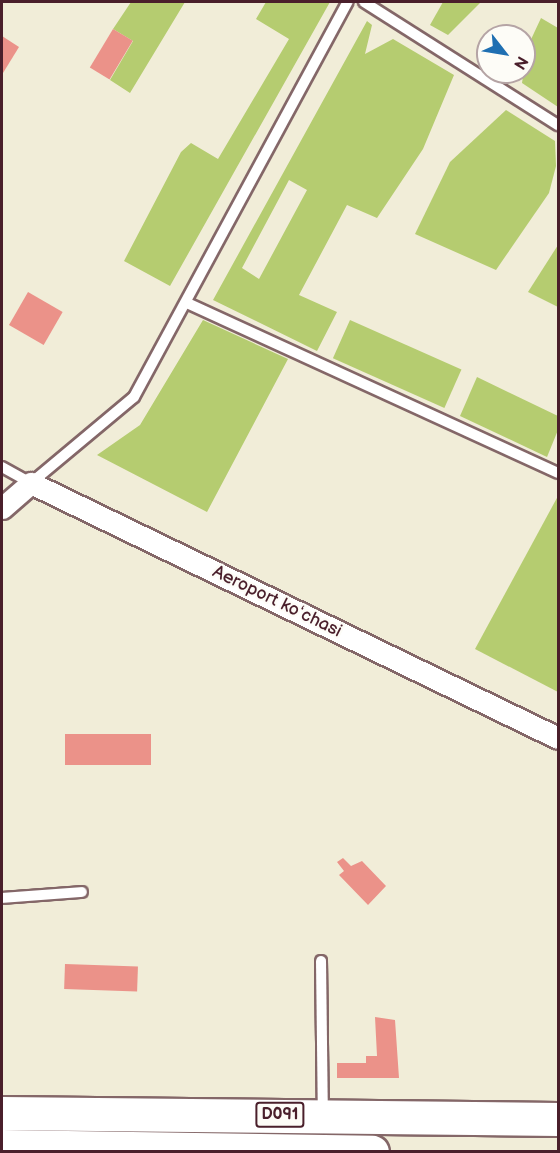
<!DOCTYPE html>
<html>
<head>
<meta charset="utf-8">
<style>
  body { margin:0 }
  #map { position:relative; width:560px; height:1153px; overflow:hidden; background:#f1edd8; font-family:"Balsamiq Sans",sans-serif }
  div>[style] { position:absolute }
  .green>* { inset:0; background:#b5cc70; transform-origin:0 0 }
  .building>* { inset:0; background:#eb9289; transform-origin:0 0 }
  .roads { filter:drop-shadow(2px 0 #846768) drop-shadow(-2px 0 #846768) drop-shadow(0 2px #846768) drop-shadow(0 -2px #846768) }
  .lane>* { height:10px; margin:-5px; padding:0 5px; transform-origin:5px; border-radius:5px; background:#fff }
  .street>* { height:21px; margin:-10.5px; padding:0 10.5px; transform-origin:10.5px; border-radius:10.5px; background:#fff }
  .highway>* { height:33px; margin:-16.5px; padding:0 16.5px; transform-origin:16.5px; border-radius:16.5px; background:#fff }
  span { translate:-50% -50%; white-space:nowrap; text-align:center; line-height:1.15; -webkit-text-stroke:4.5px #fdfcf7; paint-order:stroke }
  .shield-label span { padding:2px 4px; background:#fdfcf7; border:2px solid; border-radius:4px; -webkit-text-stroke-width:0 }
  .shield-label { font-size:16px; color:#4a1f2b; font-weight:700 }
  .street-label { font-size:18px; color:#4a1f2b }
  .frame { position:absolute; inset:0; border:3px solid #4a1f2b; pointer-events:none }
  .north { position:absolute; left:476px; top:24px; width:60px; height:60px; box-sizing:border-box; background:#fdfcf7; border:2px solid #b5a4a5; border-radius:50%; rotate:121deg; font-size:16px; font-weight:700; line-height:24px; text-align:center; color:#4a1f2b }
  .north::after { content:''; display:block; margin:auto; width:21px; height:27px; background:#1f6fb2; clip-path:polygon(50% 0,100% 100%,50% 72%,0 100%) }
</style>
</head>
<body>
<div id="map">
  <div class="green">
    <div style="clip-path:polygon(131px 2px,185px 2px,130px 93px,110px 80px,133px 41px,113px 29px)"></div>
    <div style="clip-path:polygon(266px 2px,330px 2px,170px 286px,124px 261px,181px 152px,191px 143px,218px 159px,289px 39px,256px 19px)"></div>
    <div style="clip-path:polygon(443px 2px,481px 2px,448px 35px,430px 25px)"></div>
    <div style="clip-path:polygon(541px 18px,558px 28px,558px 107px,522px 83px,527px 48px)"></div>
    <div style="clip-path:polygon(evenodd,367px 21px,372px 25px,365px 54px,393px 39px,454px 75px,423px 149px,377px 218px,347px 205px,299px 295px,337px 312px,317px 351px,213px 300px,367px 21px,289px 180px,307px 190px,259px 279px,242px 268px,289px 180px)"></div>
    <div style="clip-path:polygon(506px 110px,555px 141px,556px 166px,549px 193px,496px 270px,415px 234px,450px 162px)"></div>
    <div style="clip-path:polygon(558px 245px,558px 307px,528px 292px)"></div>
    <div style="clip-path:polygon(203px 320px,288px 359px,207px 512px,97px 455px,140px 425px)"></div>
    <div style="left:350px;top:320px;width:122px;height:42px;rotate:24deg"></div>
    <div style="clip-path:polygon(477px 377px,558px 416px,558px 430px,547px 457px,460px 416px)"></div>
    <div style="clip-path:polygon(558px 496px,558px 692px,475px 649px)"></div>
  </div>
  <div class="building">
    <div style="left:113px;top:29px;width:23px;height:45px;rotate:31deg"></div>
    <div style="clip-path:polygon(2px 36px,19px 47px,3px 73px,2px 72px)"></div>
    <div style="left:28px;top:292px;width:40px;height:38px;rotate:30deg"></div>
    <div style="left:65px;top:734px;width:86px;height:31px"></div>
    <div style="clip-path:polygon(343px 858px,351px 866px,362px 861px,386px 886px,368px 905px,339px 875px,344px 871px,337px 862px)"></div>
    <div style="left:65px;top:964px;width:73px;height:25px;rotate:2deg"></div>
    <div style="clip-path:polygon(375px 1017px,395px 1020px,399px 1078px,337px 1078px,337px 1063px,366px 1063px,366px 1056px,377px 1056px)"></div>
  </div>
  <div class="roads">
    <div class="lane">
      <div style="left:364px;top:2px;width:230px;rotate:32.4deg"></div>
      <div style="left:187px;top:303px;width:408px;rotate:24.6deg"></div>
      <div style="left:2px;top:467px;width:33px;rotate:29deg"></div>
      <div style="left:31px;top:483px;width:134px;rotate:-39.9deg"></div>
      <div style="left:134px;top:397px;width:449px;rotate:-61.6deg"></div>
      <div style="left:2px;top:898px;width:80px;rotate:-4.3deg"></div>
      <div style="left:321px;top:961px;width:153px;rotate:89.3deg"></div>
    </div>
    <div class="street">
      <div style="left:2px;top:508px;width:38px;rotate:-41deg"></div>
      <div style="left:31px;top:483px;width:585px;rotate:25.82deg"></div>
    </div>
    <div class="highway">
      <div style="left:2px;top:1113px;width:556px;rotate:0.62deg"></div>
      <div style="left:2px;top:1146px;width:370px;rotate:0.9deg"></div>
    </div>
  </div>
  <div class="shield-label">
    <span style="left:280px;top:1115px">D091</span>
  </div>
  <div class="street-label">
    <span style="left:277px;top:602px;rotate:26deg">Aeroport koʻchasi</span>
  </div>
  <div class="frame"></div>
  <div class="north">N</div>
</div>
</body>
</html>
